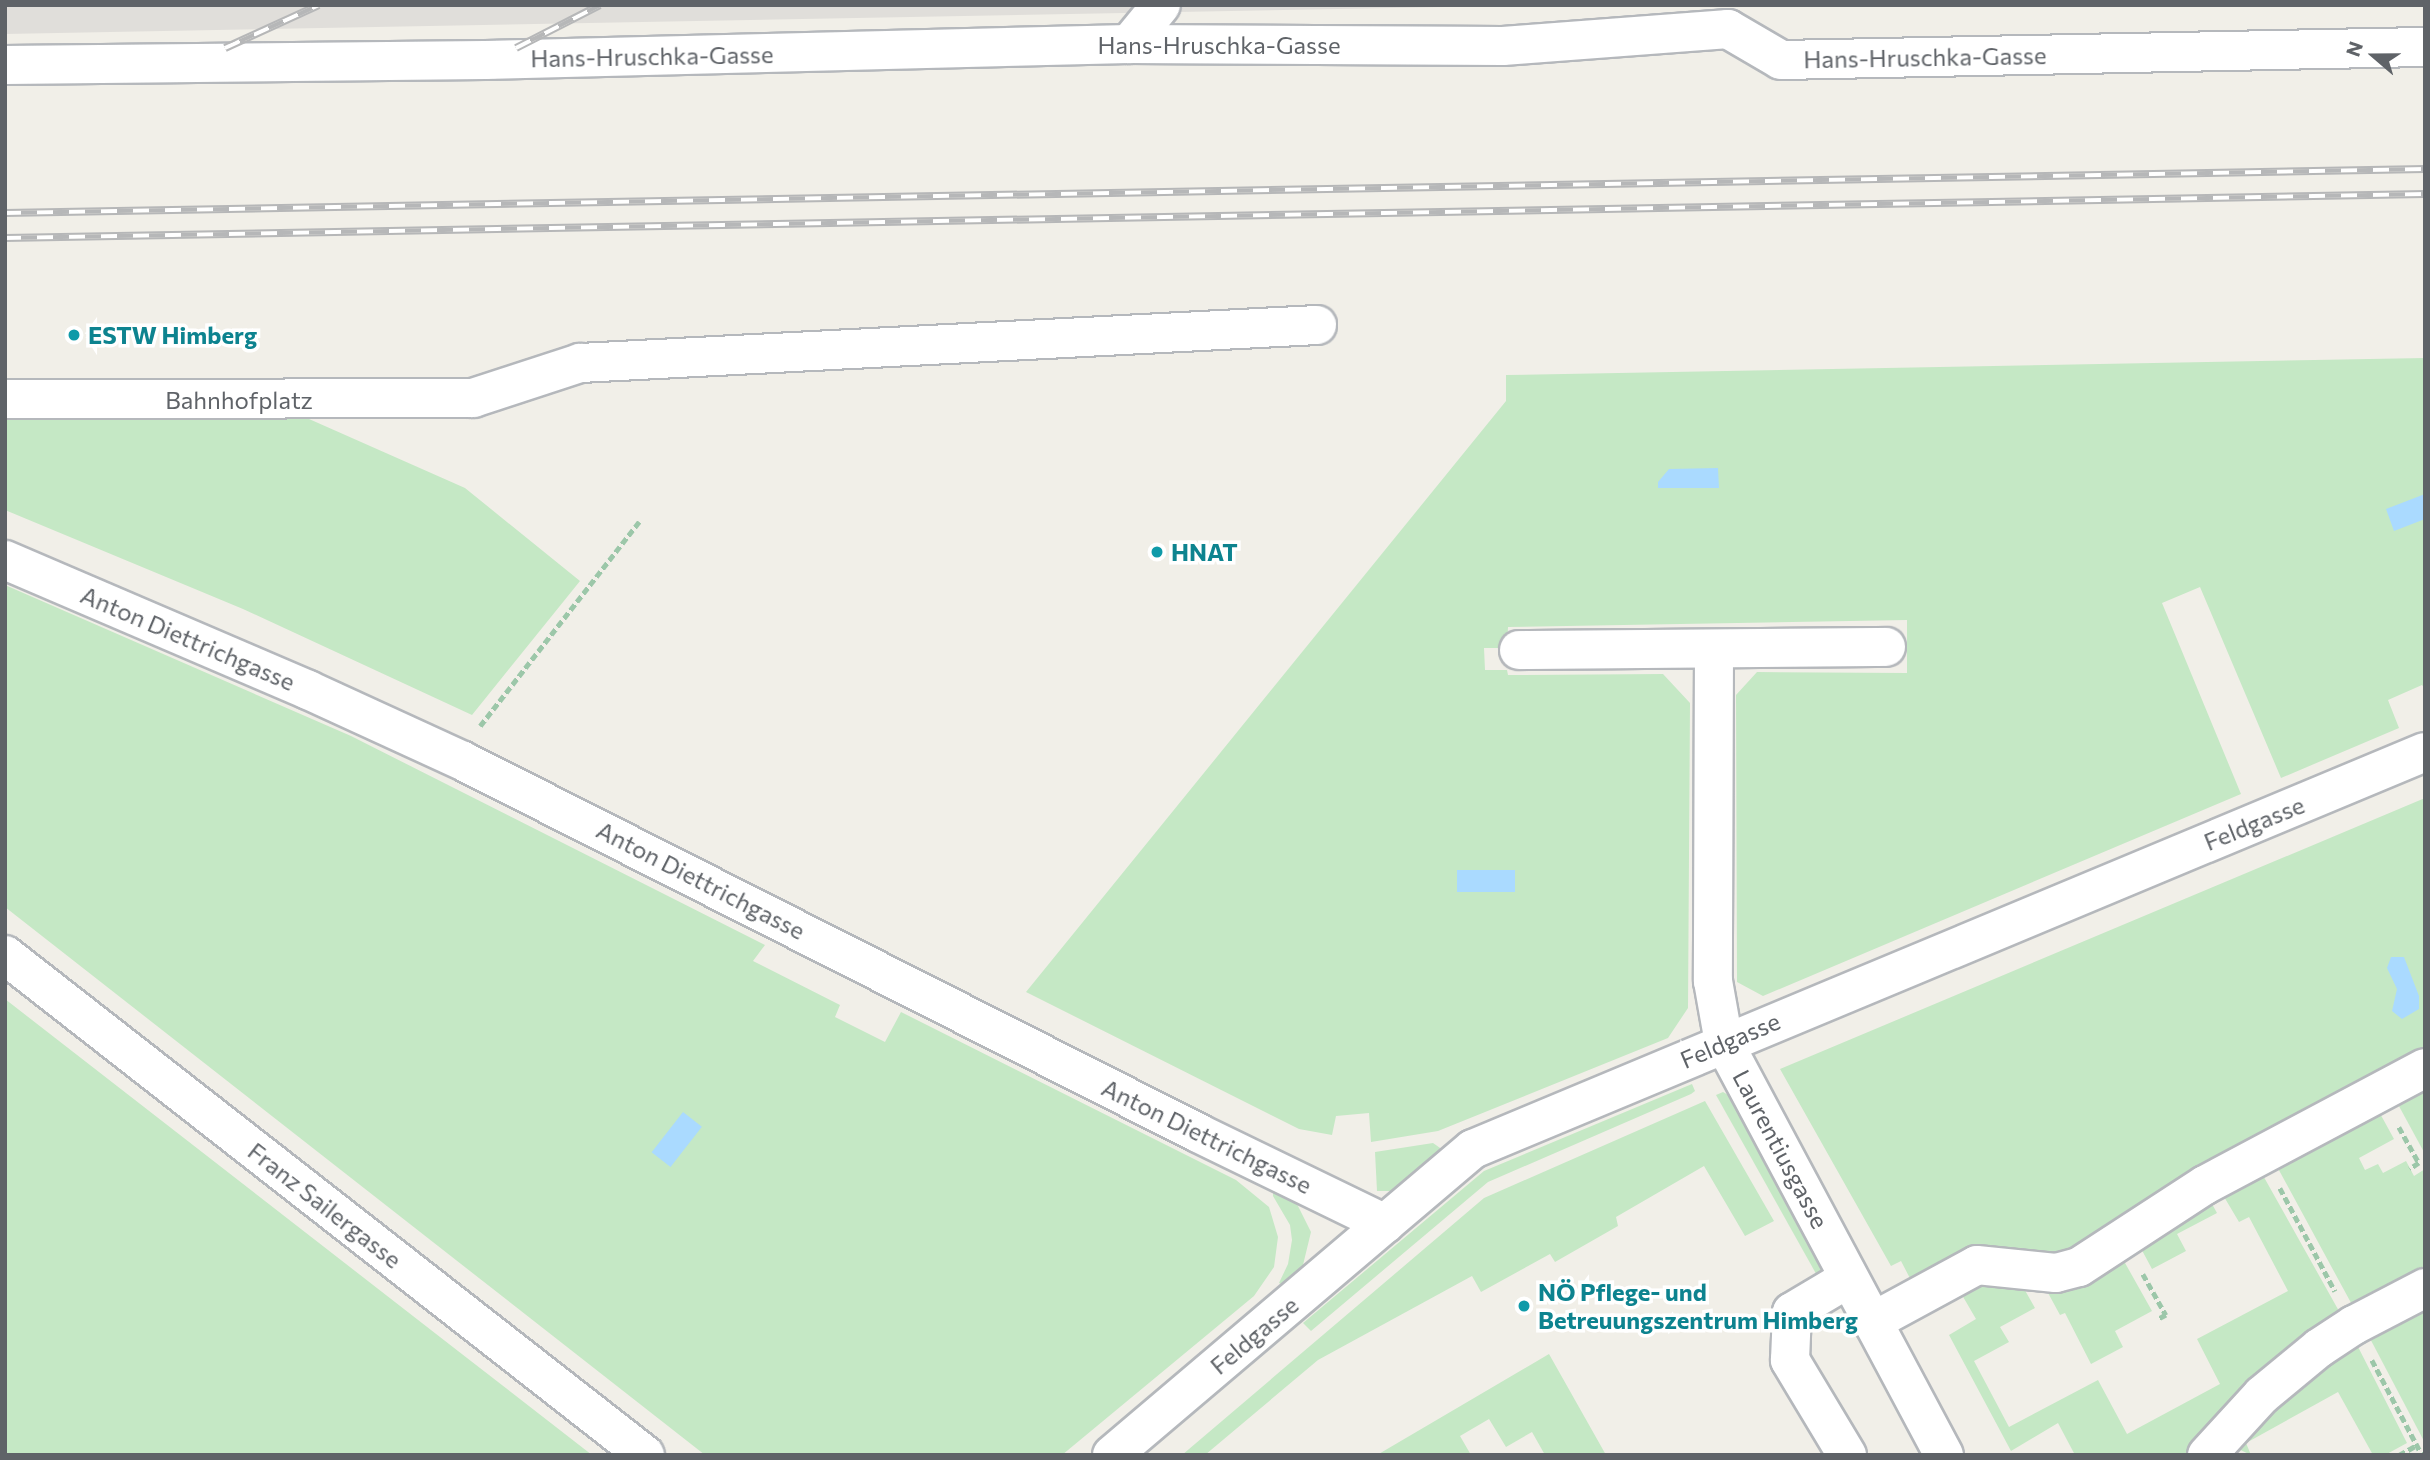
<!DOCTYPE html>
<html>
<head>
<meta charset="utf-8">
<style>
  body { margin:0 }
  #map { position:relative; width:2430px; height:1460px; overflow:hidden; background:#f1efe8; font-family:Commissioner,sans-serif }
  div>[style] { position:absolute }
  .industrial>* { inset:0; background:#e0deda }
  .green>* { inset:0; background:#c5e8c5 }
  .water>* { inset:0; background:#aadaff; transform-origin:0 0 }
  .path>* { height:4.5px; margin-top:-2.25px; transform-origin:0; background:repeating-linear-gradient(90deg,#9cc7a9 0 7px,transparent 0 10.5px) }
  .roads { filter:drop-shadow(2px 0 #b5b8bc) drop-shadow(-2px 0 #b5b8bc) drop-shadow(0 2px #b5b8bc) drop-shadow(0 -2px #b5b8bc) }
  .minor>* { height:38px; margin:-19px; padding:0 19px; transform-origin:19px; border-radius:19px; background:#fff }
  .rail>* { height:8px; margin-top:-4px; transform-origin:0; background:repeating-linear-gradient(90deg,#fff 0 16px,#b6b7b8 0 32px); box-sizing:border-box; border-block:2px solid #b6b7b8 }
  .dots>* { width:19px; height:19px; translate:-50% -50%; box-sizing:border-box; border:4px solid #fff; border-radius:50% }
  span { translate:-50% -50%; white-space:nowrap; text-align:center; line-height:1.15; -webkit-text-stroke:7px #fff; paint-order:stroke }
  .street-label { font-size:24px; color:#5f6368 }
  .culture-label { font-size:24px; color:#0d838f; font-weight:700 }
  .left { translate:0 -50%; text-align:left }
  .frame { position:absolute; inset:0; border:7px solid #5f6368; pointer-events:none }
  .north { position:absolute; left:2339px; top:21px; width:70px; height:70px; -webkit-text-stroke:5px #fff; paint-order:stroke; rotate:290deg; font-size:19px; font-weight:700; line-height:28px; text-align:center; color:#5f6368 }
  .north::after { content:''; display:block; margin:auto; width:24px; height:32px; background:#5f6368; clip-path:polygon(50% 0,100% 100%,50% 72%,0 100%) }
</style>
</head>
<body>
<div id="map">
  <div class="industrial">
    <div style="clip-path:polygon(5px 5px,1557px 5px,5px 34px)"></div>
  </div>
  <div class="green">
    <div style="clip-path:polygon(2425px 358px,2425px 689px,2422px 685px,2388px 700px,2399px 728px,2281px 778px,2200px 587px,2162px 603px,2241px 794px,1763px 996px,1737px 982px,1736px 695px,1757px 672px,1907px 673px,1907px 620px,1508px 627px,1507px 648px,1484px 648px,1485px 670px,1507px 670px,1508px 675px,1663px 674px,1690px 703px,1688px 1008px,1668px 1038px,1438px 1131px,1371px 1142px,1369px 1113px,1336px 1116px,1332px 1135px,1299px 1129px,1026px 992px,1506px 401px,1506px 375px)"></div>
    <div style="clip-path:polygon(300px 415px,465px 488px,580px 581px,472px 715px,243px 609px,5px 510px,5px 417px)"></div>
    <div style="clip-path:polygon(5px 585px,351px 736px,765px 945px,753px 961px,840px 1005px,835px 1017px,885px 1042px,901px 1012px,1236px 1180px,1269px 1207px,1278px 1237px,1274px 1267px,1254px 1296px,1062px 1455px,705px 1455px,5px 907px)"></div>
    <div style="clip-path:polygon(2425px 798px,2425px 1058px,2074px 1254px,1915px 1288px,1901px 1261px,1891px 1266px,1780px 1069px)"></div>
    <div style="clip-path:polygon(5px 999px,458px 1351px,592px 1455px,5px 1455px)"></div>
    <div style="clip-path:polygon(2425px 1081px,2425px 1154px,2394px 1097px)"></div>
    <div style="clip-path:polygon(1692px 1084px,1695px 1091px,1691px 1094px,1488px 1182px,1311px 1331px,1303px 1323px,1484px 1171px)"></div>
    <div style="clip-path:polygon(1723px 1092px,1730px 1096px,1820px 1256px,1822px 1266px,1819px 1279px,1716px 1095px)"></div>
    <div style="clip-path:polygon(1705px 1101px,1774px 1221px,1745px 1236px,1704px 1166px,1616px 1217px,1618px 1226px,1555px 1262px,1550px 1254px,1481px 1292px,1472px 1276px,1318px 1360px,1205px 1455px,1182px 1455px,1484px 1198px)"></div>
    <div style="clip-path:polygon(2377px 1108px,2394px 1139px,2359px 1158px,2365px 1170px,2378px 1164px,2383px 1173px,2406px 1161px,2414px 1176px,2425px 1169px,2425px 1276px,2356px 1312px,2274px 1161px)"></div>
    <div style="clip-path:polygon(1433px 1143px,1443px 1150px,1410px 1179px,1391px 1191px,1377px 1191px,1375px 1152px)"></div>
    <div style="clip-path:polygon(2256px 1163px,2344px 1320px,2194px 1455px,2075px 1455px,2058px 1423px,2011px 1451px,1949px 1335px,1976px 1319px,1962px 1295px,1935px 1310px,1931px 1303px,1975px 1278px,2018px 1278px,2035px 1308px,2000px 1327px,2009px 1342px,1974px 1361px,2009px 1427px,2098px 1380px,2127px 1434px,2220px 1384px,2197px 1339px,2288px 1291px,2249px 1217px,2239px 1222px,2217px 1185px)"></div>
    <div style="clip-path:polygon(1273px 1189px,1296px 1202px,1311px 1232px,1303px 1265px,1283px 1285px,1279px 1283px,1288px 1264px,1292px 1240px,1290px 1225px,1273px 1196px)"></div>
    <div style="clip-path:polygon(2206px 1193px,2217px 1213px,2177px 1234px,2186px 1251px,2152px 1269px,2137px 1241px)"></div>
    <div style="clip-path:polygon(2120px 1254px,2152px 1311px,2115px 1331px,2123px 1347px,2091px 1364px,2065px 1313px,2060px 1315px,2041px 1280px)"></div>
    <div style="clip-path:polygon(2425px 1297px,2425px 1443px,2365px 1329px)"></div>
    <div style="clip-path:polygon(2353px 1337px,2407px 1443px,2385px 1455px,2373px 1455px,2338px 1392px,2246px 1443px,2251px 1455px,2230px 1445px)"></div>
    <div style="clip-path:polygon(1549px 1354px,1606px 1455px,1545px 1455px,1532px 1432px,1506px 1447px,1489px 1419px,1460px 1436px,1471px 1455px,1377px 1455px)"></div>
  </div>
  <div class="water">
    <div style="clip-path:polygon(1718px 468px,1719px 488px,1658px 488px,1658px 482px,1669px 469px)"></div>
    <div style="clip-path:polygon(2425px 494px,2425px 519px,2394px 531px,2386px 509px)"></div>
    <div style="left:1515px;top:870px;width:22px;height:58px;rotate:90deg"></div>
    <div style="clip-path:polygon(2391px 957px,2404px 957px,2419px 996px,2419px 1009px,2402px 1019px,2392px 1011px,2397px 989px,2387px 968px)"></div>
    <div style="left:683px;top:1112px;width:24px;height:51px;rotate:38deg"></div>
  </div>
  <div class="path">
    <div style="left:480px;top:726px;width:259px;rotate:-52.1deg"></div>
    <div style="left:2399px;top:1127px;width:41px;rotate:60.9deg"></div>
    <div style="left:2419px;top:1163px;width:11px;rotate:146deg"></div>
    <div style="left:2280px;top:1188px;width:117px;rotate:61.9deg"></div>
    <div style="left:2143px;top:1274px;width:47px;rotate:60.7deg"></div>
    <div style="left:2166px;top:1315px;width:10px;rotate:151deg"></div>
    <div style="left:2372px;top:1360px;width:107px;rotate:62.2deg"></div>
    <div style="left:2399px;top:1455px;width:21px;rotate:-29deg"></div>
  </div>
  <div class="roads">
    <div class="minor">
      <div style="left:1129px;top:44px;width:50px;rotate:-50.6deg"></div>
      <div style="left:5px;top:65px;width:480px;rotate:-0.6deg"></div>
      <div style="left:485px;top:60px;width:644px;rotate:-1.42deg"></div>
      <div style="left:1129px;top:44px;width:374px;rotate:0.3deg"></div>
      <div style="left:1503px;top:46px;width:226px;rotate:-4.3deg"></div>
      <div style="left:1728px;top:29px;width:61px;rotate:30.3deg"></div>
      <div style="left:1781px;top:60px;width:644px;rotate:-1.16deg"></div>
      <div style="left:5px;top:399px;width:468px;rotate:-0.1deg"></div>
      <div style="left:473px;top:398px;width:113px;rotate:-18.1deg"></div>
      <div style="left:580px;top:363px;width:738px;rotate:-2.95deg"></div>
      <div style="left:5px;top:560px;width:330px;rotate:23.2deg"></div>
      <div style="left:308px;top:690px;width:170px;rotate:24.6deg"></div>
      <div style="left:463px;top:761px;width:824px;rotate:26.84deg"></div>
      <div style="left:1198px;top:1133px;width:208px;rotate:25.9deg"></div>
      <div style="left:1519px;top:650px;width:367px;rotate:-0.5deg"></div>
      <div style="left:1714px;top:650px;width:331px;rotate:90.2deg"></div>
      <div style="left:1713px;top:981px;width:63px;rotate:79.9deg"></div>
      <div style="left:1724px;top:1043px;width:467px;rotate:61.9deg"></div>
      <div style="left:5px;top:955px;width:812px;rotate:38deg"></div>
      <div style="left:1872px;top:1322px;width:119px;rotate:-28.5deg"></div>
      <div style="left:1977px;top:1265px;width:79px;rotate:5.8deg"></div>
      <div style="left:2056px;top:1273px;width:24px;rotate:-15deg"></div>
      <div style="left:2079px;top:1267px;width:150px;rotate:-33.1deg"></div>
      <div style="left:2205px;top:1185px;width:249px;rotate:-28deg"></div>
      <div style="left:1112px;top:1455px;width:473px;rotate:-40.3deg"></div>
      <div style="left:1473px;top:1149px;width:1031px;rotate:-22.64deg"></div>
      <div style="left:1847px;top:1455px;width:111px;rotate:-121deg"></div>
      <div style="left:1790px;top:1360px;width:48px;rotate:-87.6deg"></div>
      <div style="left:1792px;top:1312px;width:66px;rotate:-30.8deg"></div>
      <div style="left:2207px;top:1455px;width:81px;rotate:-47.5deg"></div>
      <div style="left:2262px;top:1395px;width:74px;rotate:-39.5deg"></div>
      <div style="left:2319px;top:1348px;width:42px;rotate:-33.3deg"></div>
      <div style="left:2354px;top:1325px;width:80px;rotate:-27.5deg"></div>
    </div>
  </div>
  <div class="rail">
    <div style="left:225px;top:48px;width:103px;rotate:-24.6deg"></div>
    <div style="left:516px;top:48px;width:94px;rotate:-27.1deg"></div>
    <div style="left:5px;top:213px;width:2420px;rotate:-1.04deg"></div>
    <div style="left:5px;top:238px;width:2420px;rotate:-1.04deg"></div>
  </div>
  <div class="dots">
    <div style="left:74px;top:335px;background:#0f9aa8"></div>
    <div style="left:1157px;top:552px;background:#0f9aa8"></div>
    <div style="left:1524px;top:1306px;background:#0f9aa8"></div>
  </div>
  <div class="street-label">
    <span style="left:1219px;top:45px">Hans-Hruschka-Gasse</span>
    <span style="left:652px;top:56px;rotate:-1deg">Hans-Hruschka-Gasse</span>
    <span style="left:1925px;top:57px;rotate:-1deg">Hans-Hruschka-Gasse</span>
    <span style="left:239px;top:400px">Bahnhofplatz</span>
    <span style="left:188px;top:638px;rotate:23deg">Anton Diettrichgasse</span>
    <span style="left:2254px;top:823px;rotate:-22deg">Feldgasse</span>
    <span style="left:701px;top:880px;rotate:27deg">Anton Diettrichgasse</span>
    <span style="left:1730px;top:1040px;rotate:-23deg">Feldgasse</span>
    <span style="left:1207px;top:1136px;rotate:26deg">Anton Diettrichgasse</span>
    <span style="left:1781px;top:1149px;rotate:62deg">Laurentiusgasse</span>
    <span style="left:325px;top:1205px;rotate:38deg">Franz Sailergasse</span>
    <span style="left:1254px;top:1335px;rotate:-40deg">Feldgasse</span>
  </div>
  <div class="culture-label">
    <span class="left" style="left:88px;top:335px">ESTW Himberg</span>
    <span class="left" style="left:1171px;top:552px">HNAT</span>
    <span class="left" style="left:1538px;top:1306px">NÖ Pflege- und<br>Betreuungszentrum Himberg</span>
  </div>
  <div class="frame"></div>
  <div class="north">N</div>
</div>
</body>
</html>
